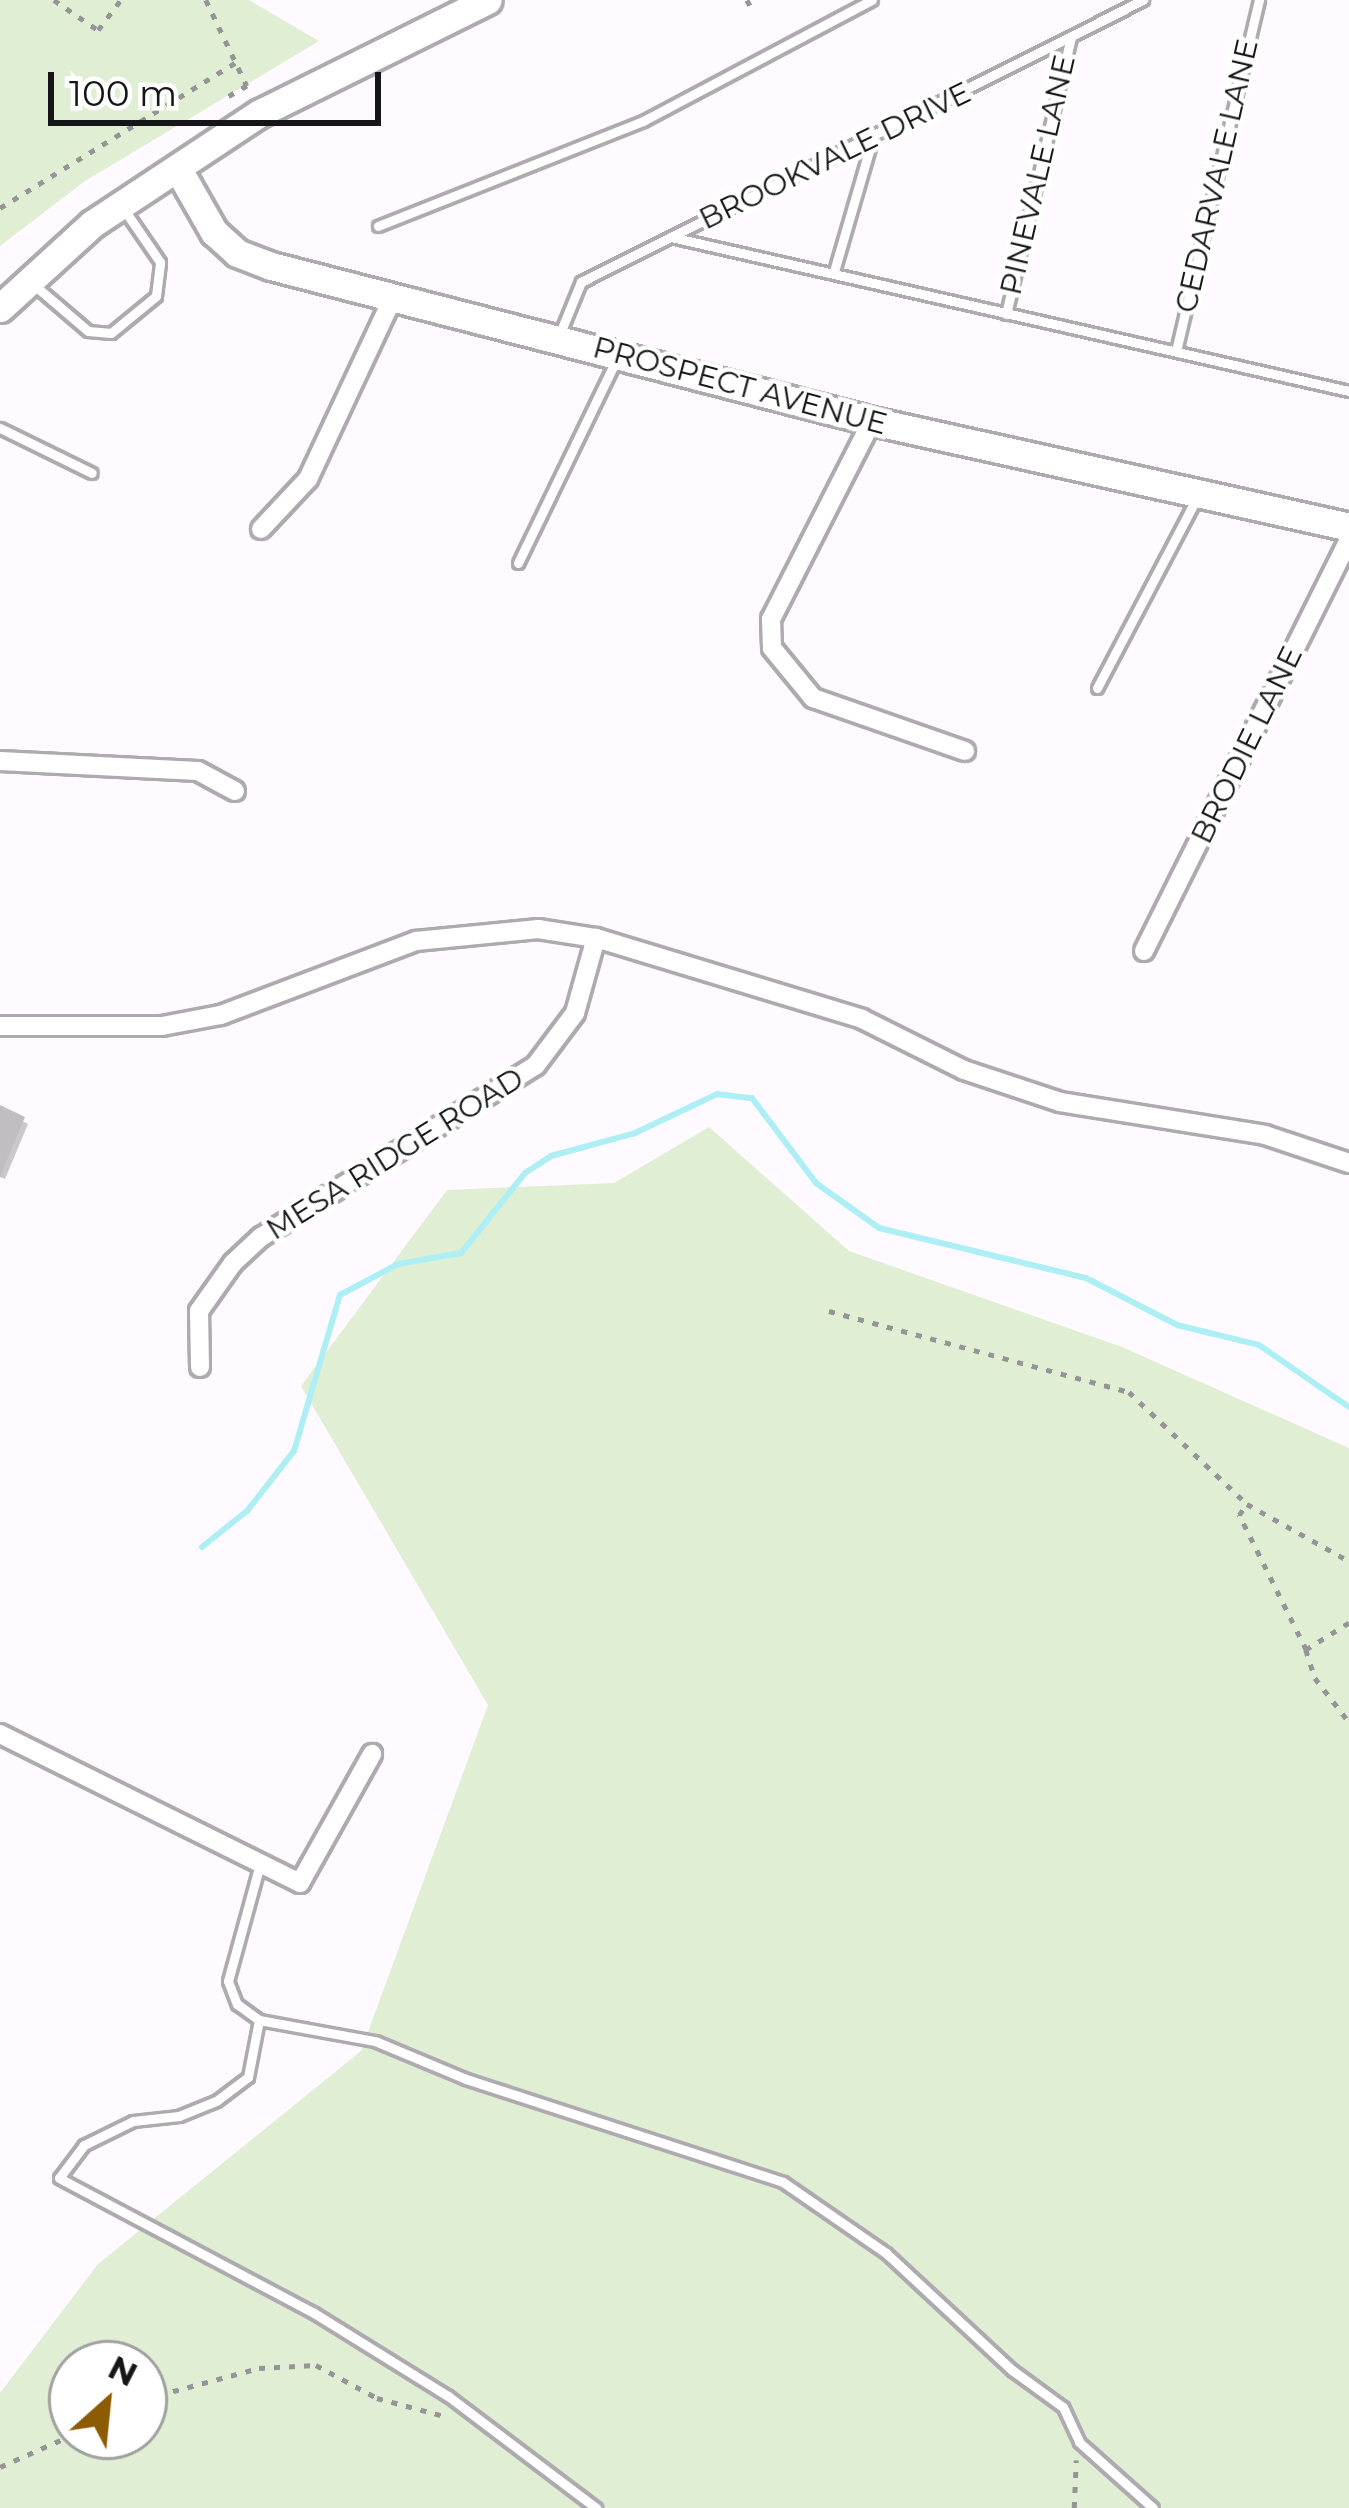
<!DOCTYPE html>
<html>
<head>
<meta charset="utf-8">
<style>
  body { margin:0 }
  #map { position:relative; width:1349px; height:2508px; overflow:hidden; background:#fefaff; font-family:Montserrat,sans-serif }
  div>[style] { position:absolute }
  .green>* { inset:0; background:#e0efd3 }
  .shadow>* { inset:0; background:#0003 }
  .stream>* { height:6px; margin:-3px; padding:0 3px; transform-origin:3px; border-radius:3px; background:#aeeff6 }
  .building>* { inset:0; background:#c1bdc2 }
  .path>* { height:4.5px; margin-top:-2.25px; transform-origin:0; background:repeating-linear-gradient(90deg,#969497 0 6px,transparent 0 15px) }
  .roads { filter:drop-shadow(3px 0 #aeaaaf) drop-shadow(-3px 0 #aeaaaf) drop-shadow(0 3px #aeaaaf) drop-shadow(0 -3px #aeaaaf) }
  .lane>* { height:9px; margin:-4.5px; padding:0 4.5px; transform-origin:4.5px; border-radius:4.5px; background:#fff }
  .street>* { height:18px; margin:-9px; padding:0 9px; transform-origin:9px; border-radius:9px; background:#fff }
  .secondary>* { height:27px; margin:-13.5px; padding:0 13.5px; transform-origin:13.5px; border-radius:13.5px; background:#fff }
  span { translate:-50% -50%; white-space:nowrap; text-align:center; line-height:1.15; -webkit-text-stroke:9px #fff; paint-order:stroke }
  .street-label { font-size:30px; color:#161517 }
  .north { position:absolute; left:48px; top:2340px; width:120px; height:120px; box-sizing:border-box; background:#fff; border:3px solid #a2a1a2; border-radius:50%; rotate:27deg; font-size:33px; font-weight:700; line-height:48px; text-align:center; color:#161517 }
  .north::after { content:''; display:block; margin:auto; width:42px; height:54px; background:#8b5c03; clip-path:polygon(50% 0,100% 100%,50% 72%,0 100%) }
  .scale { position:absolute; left:48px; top:72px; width:333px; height:54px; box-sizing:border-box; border:6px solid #161517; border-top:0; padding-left:15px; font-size:36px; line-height:42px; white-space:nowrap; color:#161517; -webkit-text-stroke:9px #fff; paint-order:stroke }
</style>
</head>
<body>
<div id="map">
  <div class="green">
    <div style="clip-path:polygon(0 0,249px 0,319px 41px,85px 181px,0 246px)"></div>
    <div style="clip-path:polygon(evenodd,709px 1127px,849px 1251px,1122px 1347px,1349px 1448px,1349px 2508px,0 2508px,0 2393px,98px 2264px,361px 2051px,488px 1705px,301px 1386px,447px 1190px,614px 1183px,709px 1127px,72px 2364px,144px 2364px,144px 2436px,72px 2436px,72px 2364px)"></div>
  </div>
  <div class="shadow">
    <div style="clip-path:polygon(0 1109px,28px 1124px,5px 1179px,0 1177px)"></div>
  </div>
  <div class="stream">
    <div style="left:202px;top:1547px;width:58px;rotate:-38.7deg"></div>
    <div style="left:247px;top:1511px;width:76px;rotate:-51.9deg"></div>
    <div style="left:294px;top:1451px;width:163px;rotate:-73.6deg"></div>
    <div style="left:340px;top:1295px;width:66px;rotate:-28.1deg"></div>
    <div style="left:398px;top:1264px;width:64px;rotate:-9.9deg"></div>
    <div style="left:461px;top:1253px;width:102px;rotate:-51.3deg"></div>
    <div style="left:525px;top:1173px;width:31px;rotate:-33deg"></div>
    <div style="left:551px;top:1156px;width:87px;rotate:-15.3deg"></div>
    <div style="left:635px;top:1133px;width:91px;rotate:-25.4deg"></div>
    <div style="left:717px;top:1094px;width:35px;rotate:7deg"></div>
    <div style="left:752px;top:1098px;width:106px;rotate:53deg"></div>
    <div style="left:816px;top:1183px;width:77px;rotate:35.5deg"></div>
    <div style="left:879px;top:1228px;width:213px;rotate:13.6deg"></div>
    <div style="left:1086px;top:1278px;width:102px;rotate:27.3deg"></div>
    <div style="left:1177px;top:1325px;width:84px;rotate:13.7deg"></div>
    <div style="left:1259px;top:1345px;width:109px;rotate:34.6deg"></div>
  </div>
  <div class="building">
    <div style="clip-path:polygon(0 1105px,25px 1117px,0 1177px)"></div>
  </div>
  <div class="path">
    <div style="left:54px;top:0;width:53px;rotate:34.3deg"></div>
    <div style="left:98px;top:30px;width:38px;rotate:-53deg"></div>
    <div style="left:206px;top:0;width:95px;rotate:64.5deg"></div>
    <div style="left:247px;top:86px;width:22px;rotate:150deg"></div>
    <div style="left:747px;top:0;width:8px;rotate:60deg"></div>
    <div style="left:0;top:208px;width:278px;rotate:-31.7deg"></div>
    <div style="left:829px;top:1311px;width:311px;rotate:15.1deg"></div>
    <div style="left:1129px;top:1392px;width:163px;rotate:43.5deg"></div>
    <div style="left:1349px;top:1623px;width:51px;rotate:147.9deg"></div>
    <div style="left:1306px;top:1650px;width:29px;rotate:72deg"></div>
    <div style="left:1315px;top:1678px;width:56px;rotate:52.3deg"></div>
    <div style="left:1306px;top:1650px;width:151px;rotate:-116.4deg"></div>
    <div style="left:1239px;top:1515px;width:14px;rotate:-54deg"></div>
    <div style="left:1247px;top:1504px;width:117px;rotate:29.2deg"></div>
    <div style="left:144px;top:2399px;width:119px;rotate:-15.1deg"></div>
    <div style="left:259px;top:2368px;width:57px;rotate:-3deg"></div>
    <div style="left:316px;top:2365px;width:69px;rotate:28.4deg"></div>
    <div style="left:377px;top:2398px;width:73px;rotate:15deg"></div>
    <div style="left:0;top:2467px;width:79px;rotate:-24deg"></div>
    <div style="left:1074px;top:2508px;width:48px;rotate:-87.6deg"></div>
  </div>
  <div class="roads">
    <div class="lane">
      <div style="left:378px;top:226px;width:285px;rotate:-21.6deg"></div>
      <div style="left:643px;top:121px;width:259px;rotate:-27.9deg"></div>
      <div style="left:671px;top:237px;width:695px;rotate:12.8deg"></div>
      <div style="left:835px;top:268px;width:132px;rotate:-73.8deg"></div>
      <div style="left:33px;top:284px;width:72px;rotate:40.5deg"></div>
      <div style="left:88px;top:331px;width:23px;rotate:5deg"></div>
      <div style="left:111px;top:333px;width:58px;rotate:-39.4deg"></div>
      <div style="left:156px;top:296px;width:34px;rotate:-83deg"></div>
      <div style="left:160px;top:262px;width:65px;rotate:-124.4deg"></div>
      <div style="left:1006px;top:314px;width:285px;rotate:-76.8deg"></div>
      <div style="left:558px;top:338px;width:61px;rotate:-67.7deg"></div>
      <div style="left:581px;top:282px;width:629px;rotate:-26.65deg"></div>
      <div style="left:1176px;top:351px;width:361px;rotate:-76.7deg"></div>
      <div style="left:0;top:428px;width:102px;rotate:26.1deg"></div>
      <div style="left:518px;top:563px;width:225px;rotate:-64.2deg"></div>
      <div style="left:1097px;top:688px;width:217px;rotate:-62.3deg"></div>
      <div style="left:260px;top:1864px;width:121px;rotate:105.3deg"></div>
      <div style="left:228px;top:1981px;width:25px;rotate:69deg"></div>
      <div style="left:237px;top:2004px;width:27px;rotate:36deg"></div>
      <div style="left:259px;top:2020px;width:118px;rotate:10.3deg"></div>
      <div style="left:375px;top:2041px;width:99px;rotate:22.7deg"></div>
      <div style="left:466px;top:2079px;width:333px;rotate:18deg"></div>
      <div style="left:783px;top:2182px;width:125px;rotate:34.6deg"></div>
      <div style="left:886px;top:2253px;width:172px;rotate:42.9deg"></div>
      <div style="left:1012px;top:2370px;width:63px;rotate:36deg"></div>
      <div style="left:1063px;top:2407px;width:38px;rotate:65deg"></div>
      <div style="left:1079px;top:2442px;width:99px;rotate:41.7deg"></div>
      <div style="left:259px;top:2020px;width:58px;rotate:100.9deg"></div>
      <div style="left:248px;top:2077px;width:40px;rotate:143deg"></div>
      <div style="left:216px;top:2101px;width:40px;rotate:158deg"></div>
      <div style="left:179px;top:2116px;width:46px;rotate:173.8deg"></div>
      <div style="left:133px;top:2121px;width:55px;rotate:153.9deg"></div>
      <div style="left:84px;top:2145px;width:41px;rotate:127.1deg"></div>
      <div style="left:59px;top:2178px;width:289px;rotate:27.9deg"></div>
      <div style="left:314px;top:2313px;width:158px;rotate:31.8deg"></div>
      <div style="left:448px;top:2396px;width:186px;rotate:37.1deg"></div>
    </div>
    <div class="street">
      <div style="left:872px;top:421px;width:222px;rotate:117deg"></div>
      <div style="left:771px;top:619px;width:29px;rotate:88deg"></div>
      <div style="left:772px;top:648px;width:65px;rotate:50.6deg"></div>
      <div style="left:813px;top:698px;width:161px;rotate:19.2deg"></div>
      <div style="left:261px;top:529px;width:69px;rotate:-46.8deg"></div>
      <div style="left:308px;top:479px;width:198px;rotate:-64.9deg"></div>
      <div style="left:0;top:761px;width:198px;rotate:2.9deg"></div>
      <div style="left:198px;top:771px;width:42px;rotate:28.4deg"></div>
      <div style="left:1144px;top:951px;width:460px;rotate:-63.5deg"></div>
      <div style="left:0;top:1026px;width:162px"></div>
      <div style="left:162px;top:1026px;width:60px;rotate:-10.6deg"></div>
      <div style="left:221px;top:1015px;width:209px;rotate:-20.8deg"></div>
      <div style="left:416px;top:941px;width:123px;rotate:-5.6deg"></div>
      <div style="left:538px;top:929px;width:59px;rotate:8.8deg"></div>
      <div style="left:596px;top:938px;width:278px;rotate:16.9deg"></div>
      <div style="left:862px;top:1019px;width:114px;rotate:26.6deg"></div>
      <div style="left:964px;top:1070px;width:101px;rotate:18.4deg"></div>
      <div style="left:1060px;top:1102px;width:208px;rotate:9.1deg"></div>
      <div style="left:1265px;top:1135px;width:89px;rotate:18.4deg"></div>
      <div style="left:200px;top:1367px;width:56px;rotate:-91deg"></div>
      <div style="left:199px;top:1311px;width:59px;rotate:-54.7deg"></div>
      <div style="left:233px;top:1263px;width:38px;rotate:-43deg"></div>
      <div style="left:261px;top:1237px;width:324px;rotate:-32deg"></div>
      <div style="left:536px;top:1065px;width:65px;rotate:-53.1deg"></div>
      <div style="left:575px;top:1013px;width:78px;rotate:-74.4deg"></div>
      <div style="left:0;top:1734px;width:335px;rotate:26.4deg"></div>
      <div style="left:300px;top:1883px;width:148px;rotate:-60.8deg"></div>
    </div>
    <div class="secondary">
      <div style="left:178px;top:169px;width:73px;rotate:60.3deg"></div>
      <div style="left:214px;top:232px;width:31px;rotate:42deg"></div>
      <div style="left:237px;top:253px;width:36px;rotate:21deg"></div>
      <div style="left:271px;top:266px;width:621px;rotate:14.46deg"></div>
      <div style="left:872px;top:421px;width:489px;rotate:12.5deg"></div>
      <div style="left:0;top:308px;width:125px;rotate:-42.4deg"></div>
      <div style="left:92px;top:224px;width:201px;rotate:-33.5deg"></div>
      <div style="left:260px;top:113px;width:254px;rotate:-26.4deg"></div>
    </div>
  </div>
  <div class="street-label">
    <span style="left:835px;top:156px;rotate:-26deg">BROOKVALE DRIVE</span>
    <span style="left:1038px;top:175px;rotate:-77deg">PINEVALE LANE</span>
    <span style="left:1217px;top:176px;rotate:-77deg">CEDARVALE LANE</span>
    <span style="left:740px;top:386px;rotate:15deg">PROSPECT AVENUE</span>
    <span style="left:1247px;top:745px;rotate:-64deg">BRODIE LANE</span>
    <span style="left:395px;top:1154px;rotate:-32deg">MESA RIDGE ROAD</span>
  </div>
  <div class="north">N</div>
  <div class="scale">100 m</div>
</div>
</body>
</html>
